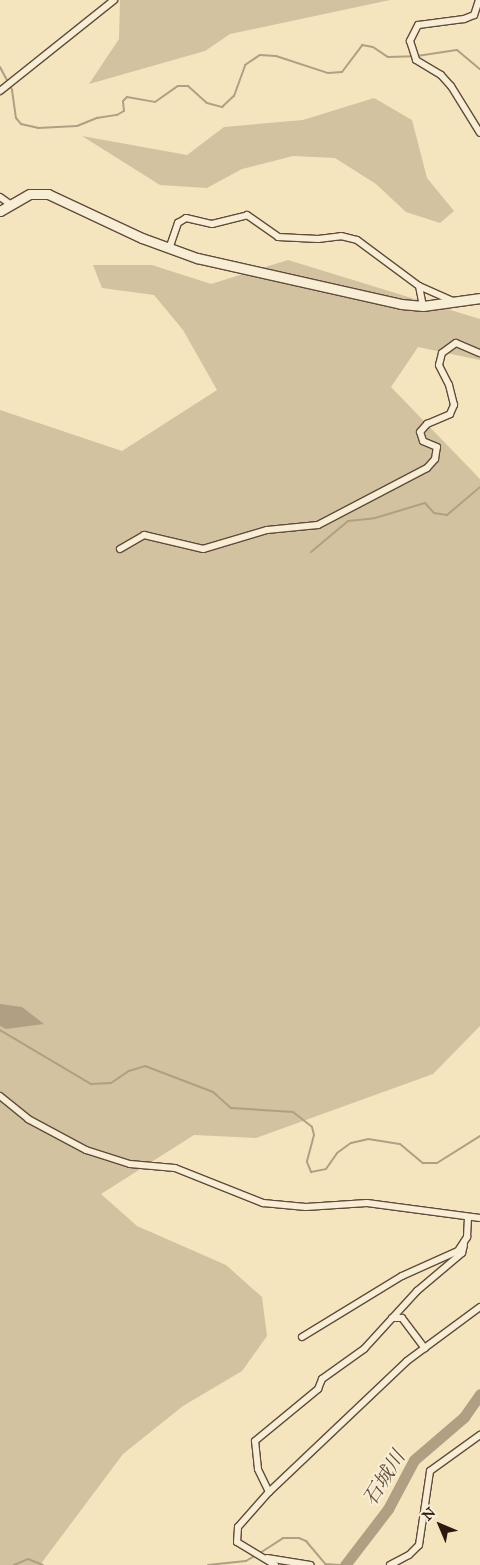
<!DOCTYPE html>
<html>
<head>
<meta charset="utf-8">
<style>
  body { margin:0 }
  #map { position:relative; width:480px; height:1565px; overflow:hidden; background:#f4e5be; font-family:"IM FELL Great Primer","Noto Serif JP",serif }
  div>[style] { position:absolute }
  .green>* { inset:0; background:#d2c2a0 }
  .water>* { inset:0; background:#b19f83 }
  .stream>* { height:2px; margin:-1px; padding:0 1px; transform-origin:1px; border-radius:1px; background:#b19f83 }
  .river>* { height:11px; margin:-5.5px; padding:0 5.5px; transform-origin:5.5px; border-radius:5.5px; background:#b19f83 }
  .roads { filter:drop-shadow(1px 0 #604b3c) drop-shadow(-1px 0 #604b3c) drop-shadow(0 1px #604b3c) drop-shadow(0 -1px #604b3c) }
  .street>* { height:6px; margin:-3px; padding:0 3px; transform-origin:3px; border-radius:3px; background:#f8eed5 }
  .secondary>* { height:9px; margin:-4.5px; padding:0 4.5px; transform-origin:4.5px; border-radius:4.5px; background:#f8eed5 }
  span { translate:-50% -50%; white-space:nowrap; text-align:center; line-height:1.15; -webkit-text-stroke:4px #f8eed5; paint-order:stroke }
  .water-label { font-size:20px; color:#624e3e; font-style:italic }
  .north { position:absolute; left:415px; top:1500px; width:50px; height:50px; -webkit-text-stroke:4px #f8eed5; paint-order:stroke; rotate:315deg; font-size:14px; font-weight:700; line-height:20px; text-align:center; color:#2e1810 }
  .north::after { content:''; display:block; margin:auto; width:18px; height:22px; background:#2e1810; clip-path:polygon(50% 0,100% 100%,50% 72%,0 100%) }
</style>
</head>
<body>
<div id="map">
  <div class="green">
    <div style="clip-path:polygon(120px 0,390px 0,230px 34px,205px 51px,89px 84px,119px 39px)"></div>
    <div style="clip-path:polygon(374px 98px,412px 120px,427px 178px,454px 211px,440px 223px,406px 212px,376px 184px,335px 158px,293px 156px,242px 169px,207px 188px,160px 185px,82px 136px,187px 155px,224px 127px,303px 120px)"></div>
    <div style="clip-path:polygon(288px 260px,480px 319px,480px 360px,418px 347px,391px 387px,480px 479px,480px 1026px,433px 1074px,256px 1138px,194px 1135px,101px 1194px,137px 1226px,226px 1265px,262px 1297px,267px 1336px,242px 1371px,183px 1406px,123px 1454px,40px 1565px,0 1565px,0 410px,122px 451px,217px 390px,183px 330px,154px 295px,102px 288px,93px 265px,152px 265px,211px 284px)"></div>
  </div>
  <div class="water">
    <div style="clip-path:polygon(0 1004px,22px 1007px,44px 1024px,6px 1029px,0 1026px)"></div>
  </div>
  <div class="stream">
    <div style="left:417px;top:56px;width:40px;rotate:-8.5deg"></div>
    <div style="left:457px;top:50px;width:30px;rotate:40deg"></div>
    <div style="left:0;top:67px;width:26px;rotate:62deg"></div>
    <div style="left:12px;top:90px;width:28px;rotate:82deg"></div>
    <div style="left:16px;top:118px;width:8px;rotate:50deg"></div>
    <div style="left:21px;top:124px;width:17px;rotate:13deg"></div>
    <div style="left:38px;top:128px;width:39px;rotate:-3deg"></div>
    <div style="left:77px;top:126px;width:22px;rotate:-22deg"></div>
    <div style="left:97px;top:118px;width:20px;rotate:-9deg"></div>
    <div style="left:117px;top:115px;width:8px;rotate:-30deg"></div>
    <div style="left:124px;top:111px;width:10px;rotate:-96deg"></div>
    <div style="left:123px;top:101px;width:6px;rotate:-45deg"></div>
    <div style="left:127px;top:97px;width:28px;rotate:10deg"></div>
    <div style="left:155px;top:102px;width:28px;rotate:-35deg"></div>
    <div style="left:178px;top:86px;width:10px"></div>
    <div style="left:188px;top:86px;width:25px;rotate:42deg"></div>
    <div style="left:207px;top:103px;width:16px;rotate:15deg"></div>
    <div style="left:222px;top:107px;width:16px;rotate:-43deg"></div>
    <div style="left:234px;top:96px;width:33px;rotate:-70deg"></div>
    <div style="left:245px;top:65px;width:18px;rotate:-34deg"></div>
    <div style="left:260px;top:55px;width:16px;rotate:4deg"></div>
    <div style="left:276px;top:56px;width:55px;rotate:18.1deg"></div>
    <div style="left:328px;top:73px;width:14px;rotate:-4deg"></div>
    <div style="left:342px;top:72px;width:34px;rotate:-53deg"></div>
    <div style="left:362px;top:45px;width:11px;rotate:10deg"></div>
    <div style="left:373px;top:47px;width:18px;rotate:34deg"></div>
    <div style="left:388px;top:57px;width:25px;rotate:-2deg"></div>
    <div style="left:311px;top:552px;width:48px;rotate:-40deg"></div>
    <div style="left:348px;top:521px;width:27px;rotate:-6deg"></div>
    <div style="left:375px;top:518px;width:52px;rotate:-16.7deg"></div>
    <div style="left:425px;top:503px;width:13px;rotate:48deg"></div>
    <div style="left:434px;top:513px;width:13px;rotate:9deg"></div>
    <div style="left:447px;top:515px;width:43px;rotate:-40.3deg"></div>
    <div style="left:0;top:1030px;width:106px;rotate:30.7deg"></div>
    <div style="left:91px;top:1084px;width:20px;rotate:-3deg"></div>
    <div style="left:111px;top:1083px;width:22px;rotate:-34deg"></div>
    <div style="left:129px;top:1071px;width:17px;rotate:-17deg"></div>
    <div style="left:145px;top:1066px;width:73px;rotate:20.9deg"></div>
    <div style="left:213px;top:1092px;width:24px;rotate:42deg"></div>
    <div style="left:231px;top:1108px;width:62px;rotate:3.7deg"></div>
    <div style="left:293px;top:1112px;width:24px;rotate:38deg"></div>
    <div style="left:312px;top:1127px;width:8px;rotate:76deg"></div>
    <div style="left:314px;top:1135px;width:28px;rotate:105deg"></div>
    <div style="left:307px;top:1162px;width:11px;rotate:68deg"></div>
    <div style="left:311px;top:1172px;width:15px;rotate:-11deg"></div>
    <div style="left:326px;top:1169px;width:19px;rotate:-55deg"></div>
    <div style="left:337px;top:1153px;width:17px;rotate:-36deg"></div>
    <div style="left:351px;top:1143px;width:17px;rotate:-13deg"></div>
    <div style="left:368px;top:1139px;width:32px;rotate:9deg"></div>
    <div style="left:400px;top:1144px;width:30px;rotate:40deg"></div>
    <div style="left:423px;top:1163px;width:14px"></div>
    <div style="left:437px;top:1163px;width:51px;rotate:-32.1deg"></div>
    <div style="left:260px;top:1553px;width:27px;rotate:-33deg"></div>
    <div style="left:283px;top:1538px;width:16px"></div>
    <div style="left:299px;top:1538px;width:8px;rotate:23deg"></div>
    <div style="left:306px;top:1541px;width:30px;rotate:50deg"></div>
    <div style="left:325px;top:1564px;width:15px;rotate:4deg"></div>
    <div style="left:14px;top:1565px;width:15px;rotate:-23deg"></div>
    <div style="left:28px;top:1559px;width:16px;rotate:22deg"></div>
    <div style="left:208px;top:1565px;width:38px;rotate:-6deg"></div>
    <div style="left:246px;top:1561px;width:12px;rotate:-31deg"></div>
  </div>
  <div class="river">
    <div style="left:345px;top:1565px;width:71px;rotate:-52.5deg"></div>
    <div style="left:388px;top:1509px;width:55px;rotate:-62deg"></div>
    <div style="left:414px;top:1460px;width:66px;rotate:-40.7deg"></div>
    <div style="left:464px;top:1417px;width:28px;rotate:-55deg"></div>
  </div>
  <div class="roads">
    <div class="street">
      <div style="left:479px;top:0;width:16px;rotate:108deg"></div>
      <div style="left:474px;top:15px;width:11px;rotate:158deg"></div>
      <div style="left:464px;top:19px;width:46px;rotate:172.6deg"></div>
      <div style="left:418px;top:25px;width:18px;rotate:117deg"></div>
      <div style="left:410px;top:41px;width:20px;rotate:72deg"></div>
      <div style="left:416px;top:60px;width:29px;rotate:31deg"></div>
      <div style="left:441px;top:75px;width:15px;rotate:48deg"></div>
      <div style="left:451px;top:86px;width:55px;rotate:58.3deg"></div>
      <div style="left:0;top:91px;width:146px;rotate:-38.6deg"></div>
      <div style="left:0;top:197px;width:12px;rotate:35deg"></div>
      <div style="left:169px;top:249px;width:28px;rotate:-71deg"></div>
      <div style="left:178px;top:223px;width:9px;rotate:-32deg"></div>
      <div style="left:186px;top:218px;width:27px;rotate:13deg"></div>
      <div style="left:212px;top:224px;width:36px;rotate:-14deg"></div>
      <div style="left:247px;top:215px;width:38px;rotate:35deg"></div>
      <div style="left:278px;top:237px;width:40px;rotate:2.9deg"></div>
      <div style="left:318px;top:239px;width:23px;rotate:-7deg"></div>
      <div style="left:341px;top:236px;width:16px;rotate:14deg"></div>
      <div style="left:357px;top:240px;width:77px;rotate:36.6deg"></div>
      <div style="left:419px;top:286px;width:37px;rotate:24deg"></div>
      <div style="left:419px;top:286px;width:20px;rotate:79deg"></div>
      <div style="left:120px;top:549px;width:28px;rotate:-30deg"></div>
      <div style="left:144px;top:535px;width:61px;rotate:13.3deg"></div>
      <div style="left:203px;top:549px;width:67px;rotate:-16.5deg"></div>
      <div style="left:267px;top:530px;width:51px;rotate:-5.6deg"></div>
      <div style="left:318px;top:525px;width:123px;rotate:-27.6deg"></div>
      <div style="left:427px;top:468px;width:12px;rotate:-48deg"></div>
      <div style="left:435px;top:459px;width:12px;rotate:-81deg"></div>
      <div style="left:437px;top:447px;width:15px;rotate:-157deg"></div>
      <div style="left:423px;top:441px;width:9px;rotate:-108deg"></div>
      <div style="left:420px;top:432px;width:11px;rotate:-49deg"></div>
      <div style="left:427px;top:424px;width:25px;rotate:-23deg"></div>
      <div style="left:450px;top:414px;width:10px;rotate:-66deg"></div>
      <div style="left:454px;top:405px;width:21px;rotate:-104deg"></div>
      <div style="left:449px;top:385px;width:22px;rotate:-117deg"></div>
      <div style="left:439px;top:365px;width:12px;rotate:-76deg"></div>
      <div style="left:442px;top:353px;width:17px;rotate:-36deg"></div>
      <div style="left:456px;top:343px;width:26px;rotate:23deg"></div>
      <div style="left:0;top:1096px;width:36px;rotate:39deg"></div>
      <div style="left:28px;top:1119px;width:66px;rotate:28.1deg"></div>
      <div style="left:86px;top:1150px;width:46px;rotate:17.7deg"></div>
      <div style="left:130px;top:1164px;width:45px;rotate:5.1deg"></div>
      <div style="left:175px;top:1168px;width:95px;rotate:21.7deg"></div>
      <div style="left:263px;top:1203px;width:43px;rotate:5.3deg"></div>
      <div style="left:306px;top:1207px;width:61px;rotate:-3.8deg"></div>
      <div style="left:367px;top:1203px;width:114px;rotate:7.6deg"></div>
      <div style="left:392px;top:1318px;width:10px"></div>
      <div style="left:402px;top:1318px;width:38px;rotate:53deg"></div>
      <div style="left:302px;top:1337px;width:117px;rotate:-31.4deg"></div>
      <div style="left:402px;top:1276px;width:61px;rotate:-24.1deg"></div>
      <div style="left:458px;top:1251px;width:17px;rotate:-57deg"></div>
      <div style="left:467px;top:1237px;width:18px;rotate:-87deg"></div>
      <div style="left:269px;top:1492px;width:25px;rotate:-116deg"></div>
      <div style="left:258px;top:1469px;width:28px;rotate:-96deg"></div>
      <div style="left:255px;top:1441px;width:82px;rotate:-39.5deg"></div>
      <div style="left:318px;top:1389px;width:11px;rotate:-68deg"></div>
      <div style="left:322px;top:1379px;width:52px;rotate:-35.5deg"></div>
      <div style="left:364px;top:1349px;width:79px;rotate:-47.6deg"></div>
      <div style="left:417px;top:1291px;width:59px;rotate:-40.2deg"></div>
      <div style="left:462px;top:1253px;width:8px;rotate:-76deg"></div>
      <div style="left:267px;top:1558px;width:44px;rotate:9.2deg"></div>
      <div style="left:275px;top:1565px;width:44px;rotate:-148.8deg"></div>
      <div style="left:237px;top:1542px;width:15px;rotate:-86deg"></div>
      <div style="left:238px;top:1527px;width:47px;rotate:-48.5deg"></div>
      <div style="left:269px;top:1492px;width:190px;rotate:-43.5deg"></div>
      <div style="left:407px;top:1361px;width:91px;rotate:-36.5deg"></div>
      <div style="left:390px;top:1565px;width:21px;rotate:-28deg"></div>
      <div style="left:409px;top:1555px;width:14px;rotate:-45deg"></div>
      <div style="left:419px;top:1545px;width:75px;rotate:-81.5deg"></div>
      <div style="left:430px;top:1471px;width:62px;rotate:-35.8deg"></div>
    </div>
    <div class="secondary">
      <div style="left:0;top:211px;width:34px;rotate:-30deg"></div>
      <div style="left:30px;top:194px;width:18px"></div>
      <div style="left:48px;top:194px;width:104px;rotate:25.1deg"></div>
      <div style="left:142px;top:238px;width:59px;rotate:20deg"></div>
      <div style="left:197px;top:258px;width:209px;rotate:12.7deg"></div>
      <div style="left:401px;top:304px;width:22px;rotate:5deg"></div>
      <div style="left:423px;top:306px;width:58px;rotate:-8deg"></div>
    </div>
  </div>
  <div class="water-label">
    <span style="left:384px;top:1478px;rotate:-58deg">石城川</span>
  </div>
  <div class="north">N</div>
</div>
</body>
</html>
